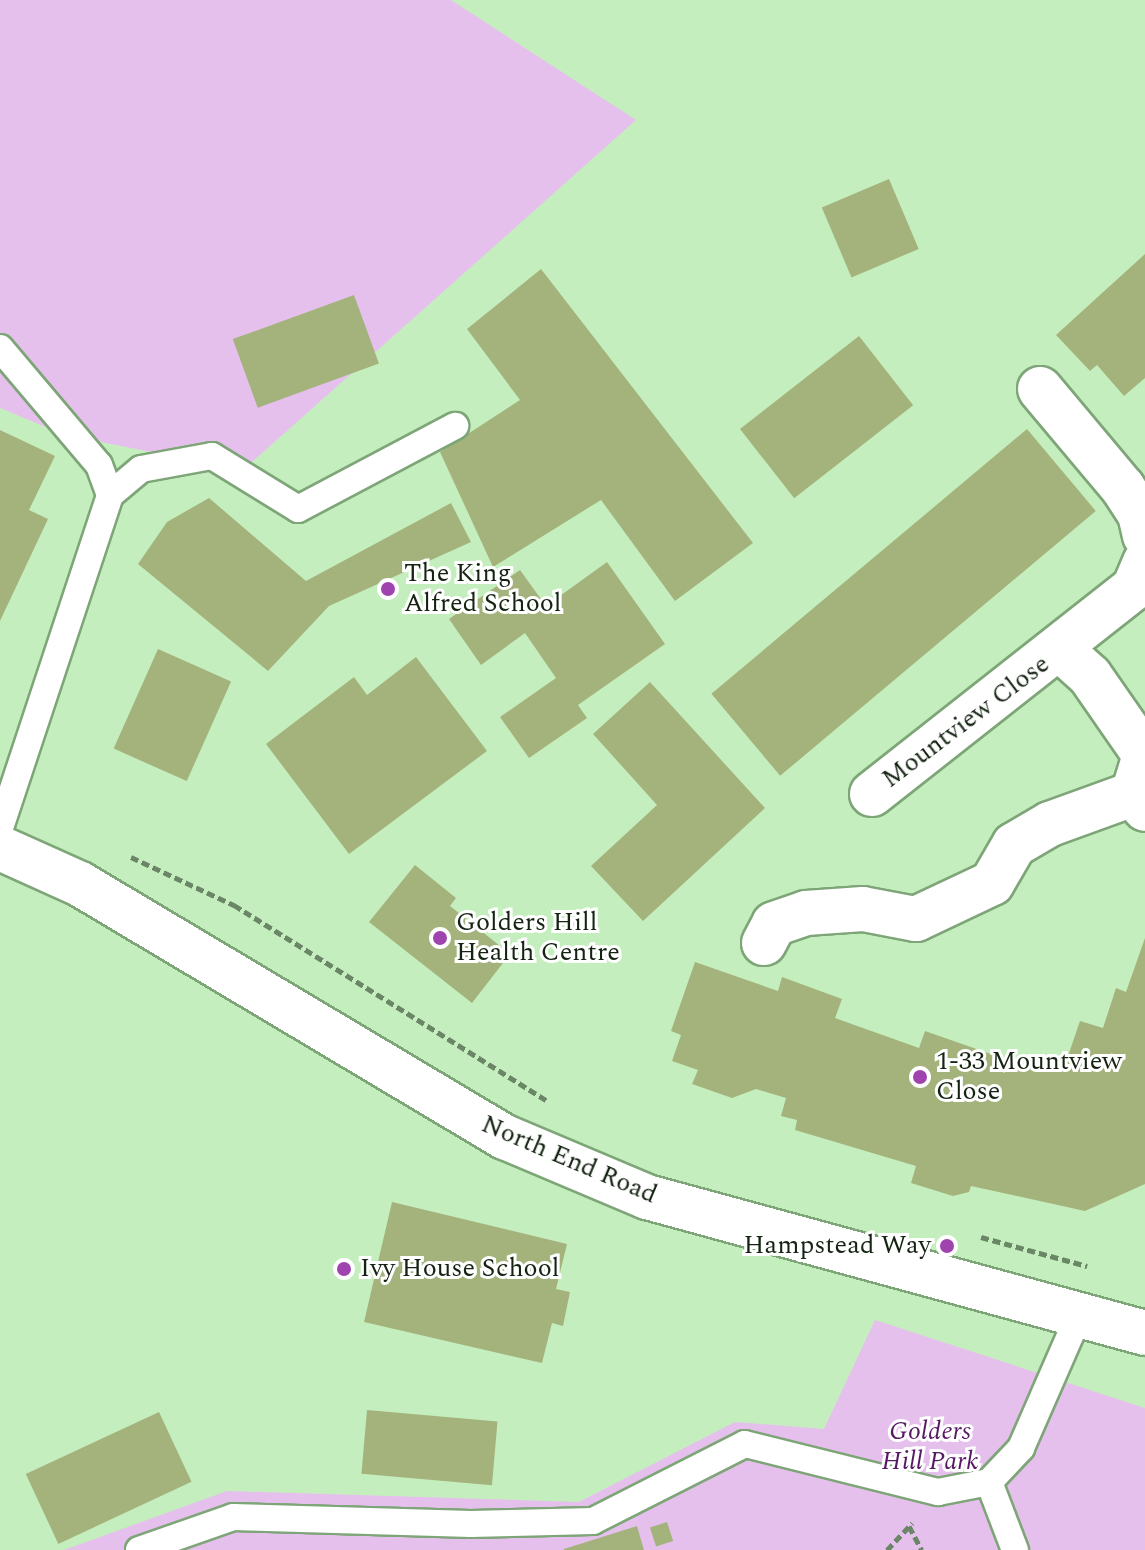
<!DOCTYPE html>
<html>
<head>
<meta charset="utf-8">
<style>
  body { margin:0 }
  #map { position:relative; width:1145px; height:1550px; overflow:hidden; background:#c5eebe; font-family:Spectral,serif }
  div>[style] { position:absolute }
  .green>* { inset:0; background:#e6c0ed }
  .building>* { inset:0; background:#a4b37c; transform-origin:0 0 }
  .path>* { height:5px; margin-top:-2.5px; transform-origin:0; background:repeating-linear-gradient(90deg,#6a8666 0 8px,transparent 0 12px) }
  .roads { filter:drop-shadow(2px 0 #7ea578) drop-shadow(-2px 0 #7ea578) drop-shadow(0 2px #7ea578) drop-shadow(0 -2px #7ea578) }
  .service>* { height:26px; margin:-13px; padding:0 13px; transform-origin:13px; border-radius:13px; background:#fff }
  .minor>* { height:44px; margin:-22px; padding:0 22px; transform-origin:22px; border-radius:22px; background:#fff }
  .primary>* { height:44px; margin:-22px; padding:0 22px; transform-origin:22px; border-radius:22px; background:#fff }
  .dots>* { width:22px; height:22px; translate:-50% -50%; box-sizing:border-box; border:4px solid #fff; border-radius:50% }
  span { translate:-50% -50%; white-space:nowrap; text-align:center; line-height:1.15; -webkit-text-stroke:6px #fff; paint-order:stroke }
  .poi-label { font-size:26px; color:#142312 }
  .left { translate:0 -50%; text-align:left }
  .right { translate:-100% -50%; text-align:right }
  .street-label { font-size:26px; color:#142312 }
  .park-label { font-size:26px; color:#571963; font-style:italic }
</style>
</head>
<body>
<div id="map">
  <div class="green">
    <div style="clip-path:polygon(0 0,451px 0,636px 120px,243px 470px,65px 435px,0 408px)"></div>
    <div style="clip-path:polygon(875px 1320px,1145px 1408px,1145px 1550px,64px 1550px,227px 1491px,579px 1502px,735px 1422px,824px 1429px)"></div>
  </div>
  <div class="building">
    <div style="left:889px;top:179px;width:76px;height:73px;rotate:67deg"></div>
    <div style="clip-path:polygon(1145px 254px,1145px 378px,1124px 396px,1097px 365px,1090px 371px,1056px 335px)"></div>
    <div style="clip-path:polygon(541px 269px,753px 543px,675px 601px,601px 500px,493px 567px,440px 452px,520px 400px,467px 329px)"></div>
    <div style="left:354px;top:295px;width:73px;height:129px;rotate:70deg"></div>
    <div style="left:859px;top:336px;width:88px;height:151px;rotate:52deg"></div>
    <div style="left:1027px;top:429px;width:107px;height:412px;rotate:50deg"></div>
    <div style="clip-path:polygon(0 430px,55px 456px,29px 510px,48px 519px,0 621px)"></div>
    <div style="clip-path:polygon(209px 498px,306px 581px,451px 503px,471px 542px,329px 606px,268px 671px,138px 564px,167px 522px)"></div>
    <div style="clip-path:polygon(607px 562px,665px 644px,578px 705px,587px 718px,529px 758px,500px 717px,556px 678px,525px 633px,481px 665px,449px 619px,520px 570px,546px 606px)"></div>
    <div style="left:158px;top:649px;width:80px;height:109px;rotate:24deg"></div>
    <div style="clip-path:polygon(416px 657px,487px 751px,349px 854px,266px 744px,354px 677px,367px 695px)"></div>
    <div style="clip-path:polygon(650px 682px,765px 808px,643px 921px,591px 866px,657px 805px,593px 734px)"></div>
    <div style="clip-path:polygon(415px 865px,456px 898px,450px 906px,510px 954px,472px 1003px,369px 922px)"></div>
    <div style="clip-path:polygon(1145px 938px,1145px 1184px,1085px 1211px,971px 1186px,969px 1192px,953px 1196px,911px 1183px,916px 1166px,795px 1130px,797px 1120px,781px 1116px,786px 1098px,756px 1089px,732px 1098px,692px 1084px,698px 1070px,672px 1061px,681px 1035px,671px 1031px,695px 962px,778px 991px,782px 977px,842px 999px,835px 1018px,919px 1048px,925px 1031px,1037px 1070px,1068px 1056px,1080px 1021px,1103px 1028px,1116px 988px,1126px 992px)"></div>
    <div style="clip-path:polygon(392px 1202px,567px 1244px,556px 1289px,570px 1292px,563px 1326px,552px 1323px,542px 1363px,364px 1322px)"></div>
    <div style="left:367px;top:1410px;width:131px;height:64px;rotate:5deg"></div>
    <div style="left:159px;top:1412px;width:77px;height:147px;rotate:65deg"></div>
    <div style="left:667px;top:1522px;width:20px;height:18px;rotate:72deg"></div>
    <div style="clip-path:polygon(637px 1526px,644px 1550px,564px 1550px,564px 1549px)"></div>
  </div>
  <div class="path">
    <div style="left:131px;top:857px;width:114px;rotate:25deg"></div>
    <div style="left:234px;top:905px;width:368px;rotate:32deg"></div>
    <div style="left:981px;top:1237px;width:110px;rotate:15.3deg"></div>
    <div style="left:909px;top:1526px;width:27px;rotate:62deg"></div>
    <div style="left:887px;top:1550px;width:37px;rotate:-47deg"></div>
  </div>
  <div class="roads">
    <div class="service">
      <div style="left:0;top:348px;width:153px;rotate:49.8deg"></div>
      <div style="left:99px;top:465px;width:32px;rotate:70deg"></div>
      <div style="left:0;top:828px;width:351px;rotate:-71.7deg"></div>
      <div style="left:110px;top:495px;width:40px;rotate:-40deg"></div>
      <div style="left:141px;top:469px;width:72px;rotate:-10.4deg"></div>
      <div style="left:212px;top:456px;width:101px;rotate:31.6deg"></div>
      <div style="left:298px;top:509px;width:178px;rotate:-27.9deg"></div>
      <div style="left:989px;top:1482px;width:73px;rotate:69.1deg"></div>
      <div style="left:139px;top:1550px;width:100px;rotate:-19.3deg"></div>
      <div style="left:233px;top:1517px;width:238px;rotate:1.7deg"></div>
      <div style="left:471px;top:1524px;width:122px;rotate:-1.4deg"></div>
      <div style="left:593px;top:1521px;width:170px;rotate:-26.9deg"></div>
      <div style="left:745px;top:1444px;width:199px;rotate:14deg"></div>
      <div style="left:938px;top:1492px;width:52px;rotate:-11.1deg"></div>
      <div style="left:989px;top:1482px;width:47px;rotate:-46.7deg"></div>
      <div style="left:1021px;top:1448px;width:145px;rotate:-66.4deg"></div>
    </div>
    <div class="minor">
      <div style="left:1040px;top:389px;width:129px;rotate:50deg"></div>
      <div style="left:1123px;top:488px;width:31px;rotate:57deg"></div>
      <div style="left:1140px;top:514px;width:22px;rotate:77deg"></div>
      <div style="left:1060px;top:649px;width:40px;rotate:42deg"></div>
      <div style="left:1090px;top:676px;width:96px;rotate:55.2deg"></div>
      <div style="left:1145px;top:755px;width:41px;rotate:107.1deg"></div>
      <div style="left:872px;top:794px;width:333px;rotate:-38.2deg"></div>
      <div style="left:1134px;top:588px;width:28px;rotate:-67deg"></div>
      <div style="left:764px;top:943px;width:21px;rotate:-62deg"></div>
      <div style="left:774px;top:924px;width:34px;rotate:-19deg"></div>
      <div style="left:806px;top:913px;width:57px;rotate:-4deg"></div>
      <div style="left:863px;top:909px;width:54px;rotate:10.7deg"></div>
      <div style="left:916px;top:919px;width:84px;rotate:-25.3deg"></div>
      <div style="left:992px;top:883px;width:44px;rotate:-59.9deg"></div>
      <div style="left:1014px;top:845px;width:42px;rotate:-30.3deg"></div>
      <div style="left:1050px;top:824px;width:88px;rotate:-19.9deg"></div>
      <div style="left:1133px;top:794px;width:19px;rotate:51deg"></div>
    </div>
    <div class="primary">
      <div style="left:0;top:848px;width:88px;rotate:24.2deg"></div>
      <div style="left:80px;top:884px;width:495px;rotate:30.8deg"></div>
      <div style="left:505px;top:1137px;width:154px;rotate:22.9deg"></div>
      <div style="left:647px;top:1197px;width:516px;rotate:15.27deg"></div>
    </div>
  </div>
  <div class="dots">
    <div style="left:388px;top:589px;background:#9f44af"></div>
    <div style="left:440px;top:938px;background:#9f44af"></div>
    <div style="left:920px;top:1077px;background:#9f44af"></div>
    <div style="left:947px;top:1246px;background:#9f44af"></div>
    <div style="left:344px;top:1269px;background:#9f44af"></div>
  </div>
  <div class="poi-label">
    <span class="left" style="left:404px;top:589px">The King<br>Alfred School</span>
    <span class="left" style="left:456px;top:938px">Golders Hill<br>Health Centre</span>
    <span class="left" style="left:936px;top:1077px">1-33 Mountview<br>Close</span>
    <span class="right" style="left:931px;top:1246px">Hampstead Way</span>
    <span class="left" style="left:360px;top:1269px">Ivy House School</span>
  </div>
  <div class="street-label">
    <span style="left:966px;top:722px;rotate:-37deg">Mountview Close</span>
    <span style="left:569px;top:1160px;rotate:23deg">North End Road</span>
  </div>
  <div class="park-label">
    <span style="left:930px;top:1447px">Golders<br>Hill Park</span>
  </div>
</div>
</body>
</html>
